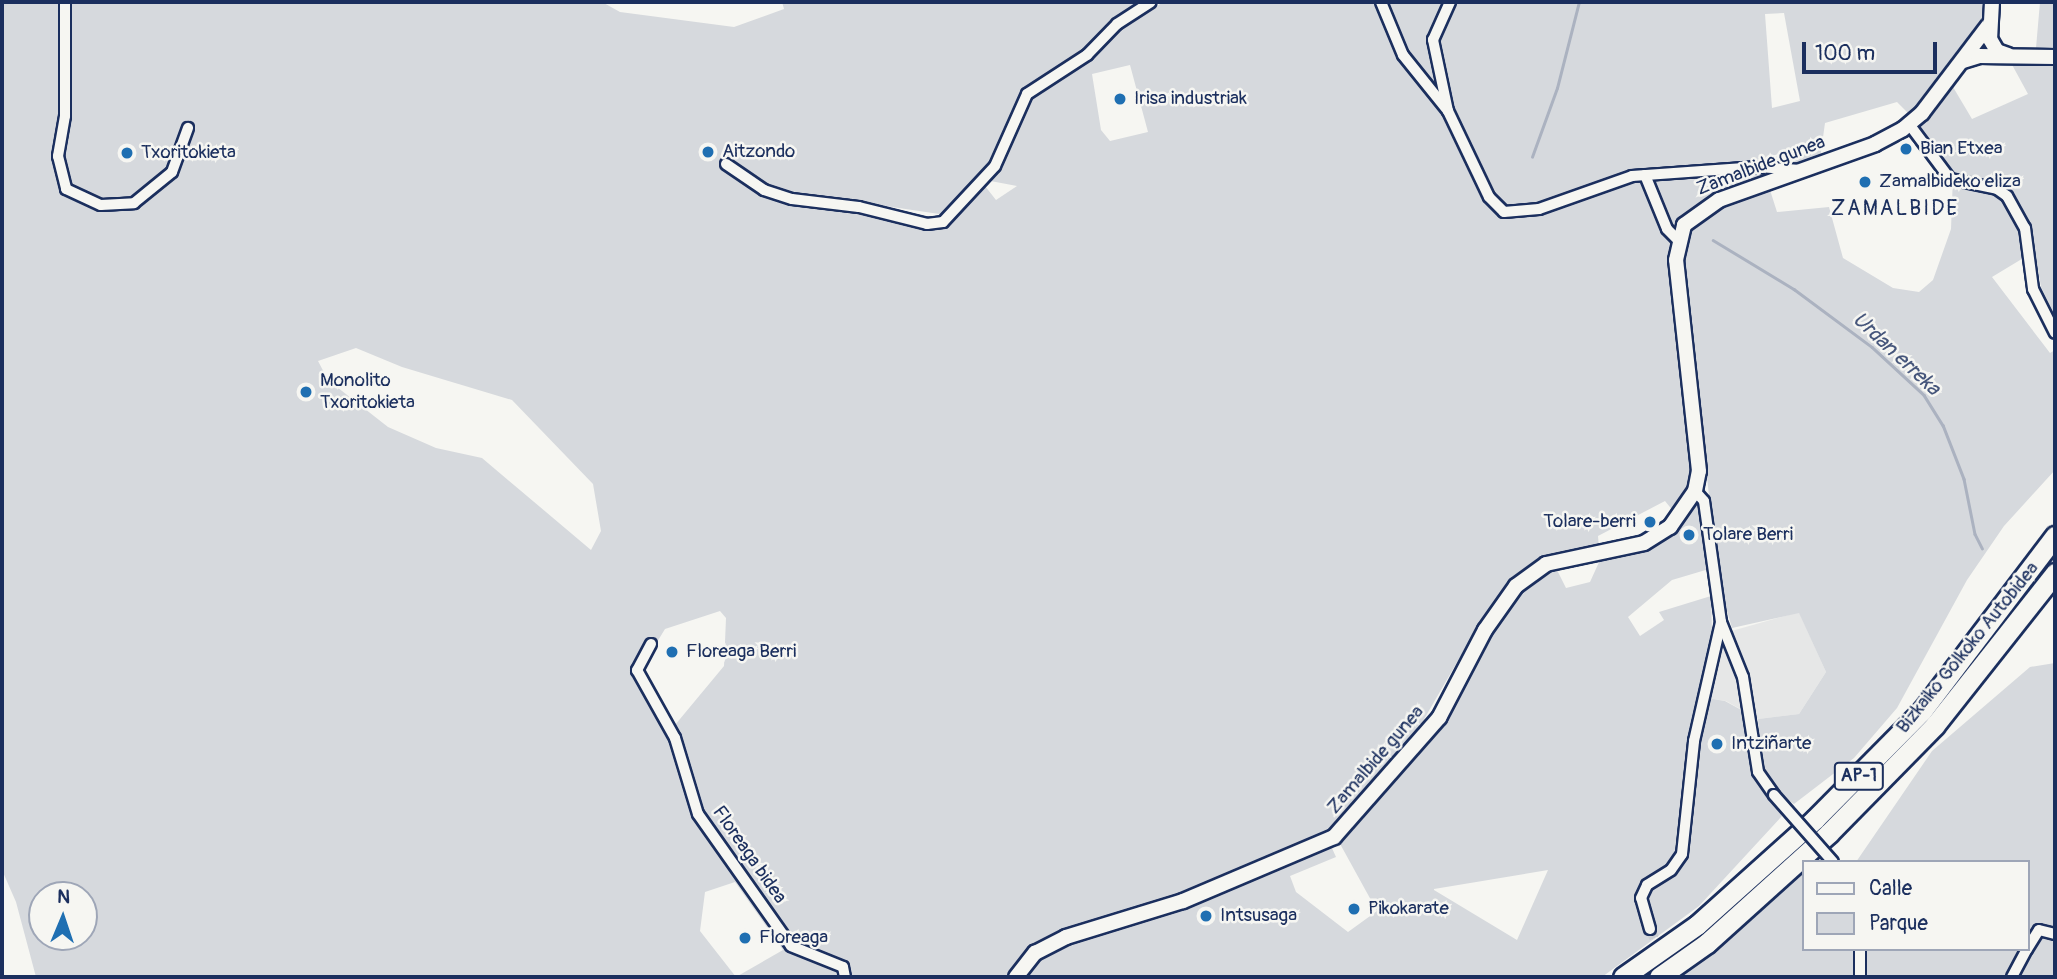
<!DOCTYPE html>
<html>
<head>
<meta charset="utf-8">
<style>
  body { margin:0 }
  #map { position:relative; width:2057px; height:979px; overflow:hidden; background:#f6f6f2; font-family:Pangolin,sans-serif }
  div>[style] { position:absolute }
  .built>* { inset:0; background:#e6e7e7 }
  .green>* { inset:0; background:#d6d9dd }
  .stream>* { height:2.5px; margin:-1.25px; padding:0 1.25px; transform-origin:1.25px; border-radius:1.25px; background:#abb2c0 }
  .street-tunnel>* { height:10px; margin-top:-5px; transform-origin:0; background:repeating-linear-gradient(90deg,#caced4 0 10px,transparent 0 15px) }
  .roads { filter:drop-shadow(2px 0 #1b2f5e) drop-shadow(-2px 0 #1b2f5e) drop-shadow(0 2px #1b2f5e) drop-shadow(0 -2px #1b2f5e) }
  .street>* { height:10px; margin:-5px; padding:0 5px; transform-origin:5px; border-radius:5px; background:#f6f6f2 }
  .secondary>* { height:14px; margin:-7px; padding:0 7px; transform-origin:7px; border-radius:7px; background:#f6f6f2 }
  .highway>* { height:19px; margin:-9.5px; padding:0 9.5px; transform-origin:9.5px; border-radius:9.5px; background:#f6f6f2 }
  .bridges { filter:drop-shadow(2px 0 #1b2f5e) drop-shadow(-2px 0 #1b2f5e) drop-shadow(0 2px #1b2f5e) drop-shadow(0 -2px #1b2f5e) }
  .street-bridge>* { height:10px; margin:-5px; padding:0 5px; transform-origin:5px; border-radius:5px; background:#f6f6f2 }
  .dots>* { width:19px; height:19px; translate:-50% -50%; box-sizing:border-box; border:4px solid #f6f6f2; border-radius:50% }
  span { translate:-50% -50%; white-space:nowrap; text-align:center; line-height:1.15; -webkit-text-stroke:5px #f6f6f2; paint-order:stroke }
  .shield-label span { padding:2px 5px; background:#f6f6f2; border:2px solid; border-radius:5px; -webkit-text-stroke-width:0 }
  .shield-label { font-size:18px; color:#1b2f5e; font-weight:700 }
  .poi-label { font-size:19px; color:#1b2f5e }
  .left { translate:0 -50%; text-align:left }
  .right { translate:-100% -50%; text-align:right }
  .street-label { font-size:19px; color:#1b2f5e }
  .neighbourhood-label { font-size:21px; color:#1b2f5e; letter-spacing:2px }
  .water-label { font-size:21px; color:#46567b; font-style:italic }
  .frame { position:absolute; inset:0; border:4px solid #1b2f5e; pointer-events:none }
  .legend { position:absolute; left:1802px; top:860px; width:228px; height:91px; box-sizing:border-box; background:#f6f6f2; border:2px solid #9ea6b7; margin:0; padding:9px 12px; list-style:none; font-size:21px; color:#1b2f5e }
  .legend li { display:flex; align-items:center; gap:14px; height:35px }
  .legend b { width:35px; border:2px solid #9ea6b7 }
  .north { position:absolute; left:28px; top:881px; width:70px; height:70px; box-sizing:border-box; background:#f6f6f2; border:2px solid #9ea6b7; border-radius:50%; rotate:2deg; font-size:19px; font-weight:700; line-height:28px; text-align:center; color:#1b2f5e }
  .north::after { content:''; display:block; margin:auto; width:24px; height:32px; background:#1f6fb2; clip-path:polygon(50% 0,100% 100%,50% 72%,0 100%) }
  .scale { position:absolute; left:1802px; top:42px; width:135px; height:32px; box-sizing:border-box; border:4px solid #1b2f5e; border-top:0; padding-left:9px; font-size:21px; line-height:24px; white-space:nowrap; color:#1b2f5e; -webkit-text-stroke:5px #f6f6f2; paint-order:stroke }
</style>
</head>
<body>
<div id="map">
  <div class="built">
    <div style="clip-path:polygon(1799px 612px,1826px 672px,1799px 714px,1758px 719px,1726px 701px,1707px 698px,1721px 634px)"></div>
  </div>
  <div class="green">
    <div style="clip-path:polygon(evenodd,2px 2px,602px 2px,620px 12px,734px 27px,784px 9px,782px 2px,1147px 2px,1137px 7px,1143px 16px,1163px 2px,1990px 2px,1986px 20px,1911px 116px,1897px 102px,1825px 123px,1820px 159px,1712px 197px,1682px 215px,1690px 227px,1717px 209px,1770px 190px,1777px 212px,1829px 207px,1843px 258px,1893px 288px,1919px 292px,1933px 280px,1951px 229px,1953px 176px,1917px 127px,1953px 87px,1972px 119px,2028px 94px,2010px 61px,2055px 66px,2055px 316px,2041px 287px,2035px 251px,1992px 277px,2050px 353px,2055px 350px,2055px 470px,2004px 526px,1967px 580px,1897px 708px,1854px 758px,1794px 804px,1772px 789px,1761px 770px,1758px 719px,1799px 714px,1826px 672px,1799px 613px,1732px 628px,1722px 594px,1709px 496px,1689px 306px,1675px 311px,1694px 473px,1674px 512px,1665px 501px,1598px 536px,1599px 548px,1521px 574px,1471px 638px,1412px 740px,1333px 828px,1311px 842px,1331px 846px,1336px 857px,1290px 876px,1296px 892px,1348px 932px,1377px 911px,1339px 842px,1422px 750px,1459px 696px,1508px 608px,1543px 573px,1556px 568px,1566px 588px,1590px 582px,1600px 560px,1663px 541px,1698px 498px,1709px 569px,1672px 580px,1628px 617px,1640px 636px,1664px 620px,1659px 612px,1711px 596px,1712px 632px,1681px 847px,1692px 827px,1694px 769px,1707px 698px,1725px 701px,1745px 712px,1758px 783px,1782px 816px,1699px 906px,1602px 977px,736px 977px,783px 950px,735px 882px,705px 892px,700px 931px,736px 977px,36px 977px,16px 902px,2px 870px,2px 2px,1784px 13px,1800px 101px,1772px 108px,1765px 14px,1784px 13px,2px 2px,1130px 65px,1148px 132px,1110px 141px,1101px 130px,1092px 74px,1130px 65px,2px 2px,980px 179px,1017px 186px,996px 200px,985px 186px,951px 222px,936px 228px,788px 201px,791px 192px,946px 215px,980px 179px,2px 2px,356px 348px,402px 367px,512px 400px,593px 484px,601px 531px,591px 550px,482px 458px,436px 448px,388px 427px,328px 380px,318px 361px,356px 348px,2px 2px,720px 611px,726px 618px,724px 666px,675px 725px,640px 670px,665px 629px,720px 611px,2px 2px,1548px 870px,1517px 940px,1434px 890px,1434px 889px,1548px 870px,2px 2px,42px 895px,84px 895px,84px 937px,42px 937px,42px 895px)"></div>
    <div style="clip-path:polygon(2040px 2px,2055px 2px,2055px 49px,2036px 48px)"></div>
    <div style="clip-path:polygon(2055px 663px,2055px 977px,1681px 977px,1803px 873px,1803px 949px,2027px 949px,2027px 862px,1856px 862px,1932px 751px,2030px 667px)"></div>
  </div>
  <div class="stream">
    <div style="left:1532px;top:157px;width:73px;rotate:-70.1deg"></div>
    <div style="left:1557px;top:88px;width:89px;rotate:-75.7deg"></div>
    <div style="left:1713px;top:240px;width:95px;rotate:31.2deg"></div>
    <div style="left:1794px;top:289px;width:97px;rotate:36.6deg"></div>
    <div style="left:1872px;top:347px;width:71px;rotate:42.7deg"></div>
    <div style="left:1924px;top:395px;width:36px;rotate:58deg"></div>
    <div style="left:1943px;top:425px;width:58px;rotate:68.7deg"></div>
    <div style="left:1964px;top:479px;width:56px;rotate:78.7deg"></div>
    <div style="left:1975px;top:534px;width:16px;rotate:63deg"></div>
  </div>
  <div class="street-tunnel">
    <div style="left:1650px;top:929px;width:50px;rotate:65deg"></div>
  </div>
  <div class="roads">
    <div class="street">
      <div style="left:65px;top:2px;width:114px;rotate:90deg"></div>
      <div style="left:65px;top:116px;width:41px;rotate:99.9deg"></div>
      <div style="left:58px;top:156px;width:34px;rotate:76deg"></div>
      <div style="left:66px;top:189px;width:38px;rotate:25deg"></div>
      <div style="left:101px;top:205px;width:33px;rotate:-3deg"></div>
      <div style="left:134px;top:203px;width:49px;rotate:-39.2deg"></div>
      <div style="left:172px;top:172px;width:47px;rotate:-70deg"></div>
      <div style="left:1381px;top:2px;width:57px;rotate:67.5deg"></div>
      <div style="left:1403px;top:55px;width:72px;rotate:51.2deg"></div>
      <div style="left:1448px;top:111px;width:95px;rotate:64.5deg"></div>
      <div style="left:1489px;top:197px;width:21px;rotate:45deg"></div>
      <div style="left:1504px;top:212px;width:35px;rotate:-5deg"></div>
      <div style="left:1539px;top:209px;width:99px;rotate:-19.5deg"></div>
      <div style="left:1632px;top:176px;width:126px;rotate:-4.1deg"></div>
      <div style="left:1758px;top:167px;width:39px;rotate:4deg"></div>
      <div style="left:1448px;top:111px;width:73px;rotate:-101.9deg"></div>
      <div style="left:1433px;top:40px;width:42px;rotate:-65.9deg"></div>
      <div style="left:1909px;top:124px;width:69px;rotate:53.3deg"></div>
      <div style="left:1950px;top:179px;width:48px;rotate:12deg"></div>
      <div style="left:1997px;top:189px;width:12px;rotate:35deg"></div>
      <div style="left:2007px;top:196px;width:37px;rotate:61deg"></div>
      <div style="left:2025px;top:228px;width:62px;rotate:82.5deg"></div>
      <div style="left:2033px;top:289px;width:49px;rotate:63.4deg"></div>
      <div style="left:726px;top:164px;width:46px;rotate:34.4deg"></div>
      <div style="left:764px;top:190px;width:29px;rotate:18deg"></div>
      <div style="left:792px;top:199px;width:67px;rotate:6.8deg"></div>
      <div style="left:859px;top:207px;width:70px;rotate:14deg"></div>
      <div style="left:927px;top:224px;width:16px;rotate:-7deg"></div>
      <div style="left:943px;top:222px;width:76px;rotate:-47.1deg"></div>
      <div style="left:995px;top:166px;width:79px;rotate:-66deg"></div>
      <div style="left:1027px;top:94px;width:72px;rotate:-33deg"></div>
      <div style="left:1087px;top:55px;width:43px;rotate:-45.9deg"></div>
      <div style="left:1117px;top:24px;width:40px;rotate:-32.9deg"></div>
      <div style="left:1645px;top:175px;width:58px;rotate:67.8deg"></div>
      <div style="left:1667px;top:229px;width:14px;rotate:45deg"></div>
      <div style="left:1721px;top:622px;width:59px;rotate:68.2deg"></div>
      <div style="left:1743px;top:677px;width:96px;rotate:81deg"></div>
      <div style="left:1758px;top:772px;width:28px;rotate:55deg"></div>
      <div style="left:651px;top:644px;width:30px;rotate:118deg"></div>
      <div style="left:637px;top:670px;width:78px;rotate:60.8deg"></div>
      <div style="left:675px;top:738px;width:79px;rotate:73.2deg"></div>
      <div style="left:698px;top:814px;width:161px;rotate:54.8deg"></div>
      <div style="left:791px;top:946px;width:56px;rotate:22deg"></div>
      <div style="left:843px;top:967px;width:10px;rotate:79deg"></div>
      <div style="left:1650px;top:929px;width:32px;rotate:-106deg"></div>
      <div style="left:1641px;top:898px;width:14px;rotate:-65deg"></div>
      <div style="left:1647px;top:885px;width:28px;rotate:-32deg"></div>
      <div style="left:1671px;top:870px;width:19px;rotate:-55deg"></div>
      <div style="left:1682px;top:854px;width:114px;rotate:-83.9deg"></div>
      <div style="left:1694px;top:741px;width:122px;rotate:-77.2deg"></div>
      <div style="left:1721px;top:622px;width:122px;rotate:-98deg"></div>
      <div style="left:1704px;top:501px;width:13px;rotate:-132deg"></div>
      <div style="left:2027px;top:949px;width:22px;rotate:-58deg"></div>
      <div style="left:2039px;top:930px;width:16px;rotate:14deg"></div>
      <div style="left:1860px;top:977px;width:28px;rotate:-90deg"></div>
      <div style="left:2012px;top:977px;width:32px;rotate:-62deg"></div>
    </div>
    <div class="secondary">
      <div style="left:1992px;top:2px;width:37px;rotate:93deg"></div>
      <div style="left:1990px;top:39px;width:14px;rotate:60deg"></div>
      <div style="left:1997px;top:51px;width:12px;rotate:20deg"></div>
      <div style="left:1963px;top:61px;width:17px;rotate:-17deg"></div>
      <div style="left:1979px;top:56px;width:76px;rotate:0.8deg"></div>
      <div style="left:1016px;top:977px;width:31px;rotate:-52deg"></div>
      <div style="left:1035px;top:953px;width:35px;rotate:-27deg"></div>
      <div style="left:1066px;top:937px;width:122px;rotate:-17.1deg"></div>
      <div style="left:1183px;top:901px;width:164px;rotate:-23deg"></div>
      <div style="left:1334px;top:837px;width:159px;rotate:-48.6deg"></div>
      <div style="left:1439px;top:718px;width:99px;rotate:-62.4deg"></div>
      <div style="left:1485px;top:630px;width:54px;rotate:-54.8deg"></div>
      <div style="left:1516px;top:586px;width:37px;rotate:-36deg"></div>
      <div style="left:1546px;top:564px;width:100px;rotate:-12.1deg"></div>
      <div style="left:1644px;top:543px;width:31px;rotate:-32deg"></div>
      <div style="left:1670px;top:527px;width:44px;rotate:-55.2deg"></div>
      <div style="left:1695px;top:491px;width:20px;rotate:-79deg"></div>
      <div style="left:1699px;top:471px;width:212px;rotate:-96.2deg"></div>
      <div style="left:1676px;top:260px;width:36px;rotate:-77deg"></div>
      <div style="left:1684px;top:225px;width:43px;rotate:-35.5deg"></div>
      <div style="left:1719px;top:200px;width:166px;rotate:-19.7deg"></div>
      <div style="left:1875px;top:144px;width:32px;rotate:-28deg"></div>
      <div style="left:1903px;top:129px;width:25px;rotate:-40deg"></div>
      <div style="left:1922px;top:113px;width:109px;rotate:-52.8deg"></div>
    </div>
    <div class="highway">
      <div style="left:1623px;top:977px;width:90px;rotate:-35.1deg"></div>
      <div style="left:1697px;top:925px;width:159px;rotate:-41.9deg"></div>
      <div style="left:1815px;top:819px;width:152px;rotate:-45.3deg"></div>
      <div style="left:1922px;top:711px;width:220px;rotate:-52.8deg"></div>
      <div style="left:1659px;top:977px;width:59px;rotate:-35.3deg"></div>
      <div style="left:1707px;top:943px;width:164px;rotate:-42deg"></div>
      <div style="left:1829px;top:833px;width:151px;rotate:-45.5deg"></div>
      <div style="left:1935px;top:725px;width:194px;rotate:-51.7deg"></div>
    </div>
  </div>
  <div class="bridges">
    <div class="street-bridge">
      <div style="left:1774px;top:795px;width:89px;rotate:48.6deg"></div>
    </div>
  </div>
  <div class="dots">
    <div style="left:1120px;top:99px;background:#1f6fb2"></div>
    <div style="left:1906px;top:149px;background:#1f6fb2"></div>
    <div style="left:708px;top:152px;background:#1f6fb2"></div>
    <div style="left:127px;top:153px;background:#1f6fb2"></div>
    <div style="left:1865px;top:182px;background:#1f6fb2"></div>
    <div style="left:306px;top:392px;background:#1f6fb2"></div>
    <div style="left:1650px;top:522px;background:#1f6fb2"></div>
    <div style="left:1689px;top:535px;background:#1f6fb2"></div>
    <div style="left:672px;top:652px;background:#1f6fb2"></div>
    <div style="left:1717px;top:744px;background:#1f6fb2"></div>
    <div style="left:1354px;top:909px;background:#1f6fb2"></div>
    <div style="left:1206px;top:916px;background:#1f6fb2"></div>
    <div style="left:745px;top:938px;background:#1f6fb2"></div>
  </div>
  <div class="shield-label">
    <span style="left:1859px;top:776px">AP-1</span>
  </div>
  <div class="poi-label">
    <span class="left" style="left:1134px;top:99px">Irisa industriak</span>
    <span class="left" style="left:1920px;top:149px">Bian Etxea</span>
    <span class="left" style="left:722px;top:152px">Aitzondo</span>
    <span class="left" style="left:141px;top:153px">Txoritokieta</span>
    <span class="left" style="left:1879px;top:182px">Zamalbideko eliza</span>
    <span class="left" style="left:320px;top:392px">Monolito<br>Txoritokieta</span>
    <span class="right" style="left:1636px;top:522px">Tolare-berri</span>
    <span class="left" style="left:1703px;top:535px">Tolare Berri</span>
    <span class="left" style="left:686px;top:652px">Floreaga Berri</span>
    <span class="left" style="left:1731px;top:744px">Intziñarte</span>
    <span class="left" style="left:1368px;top:909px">Pikokarate</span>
    <span class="left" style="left:1220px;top:916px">Intsusaga</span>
    <span class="left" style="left:759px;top:938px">Floreaga</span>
  </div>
  <div class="street-label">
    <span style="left:1761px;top:166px;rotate:-21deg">Zamalbide gunea</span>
    <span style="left:1968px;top:648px;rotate:-51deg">Bizkaiko Golkoko Autobidea</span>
    <span style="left:1376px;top:760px;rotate:-49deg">Zamalbide gunea</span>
    <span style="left:749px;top:855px;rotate:55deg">Floreaga bidea</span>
  </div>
  <div class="neighbourhood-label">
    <span style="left:1895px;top:209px">ZAMALBIDE</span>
  </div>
  <div class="water-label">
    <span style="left:1896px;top:354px;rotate:43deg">Urdan erreka</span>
  </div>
  <div class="frame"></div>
  <ul class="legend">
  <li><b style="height:9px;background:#f6f6f2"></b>Calle</li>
  <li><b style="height:19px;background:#d6d9dd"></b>Parque</li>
  </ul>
  <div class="north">N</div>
  <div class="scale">100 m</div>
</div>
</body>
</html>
